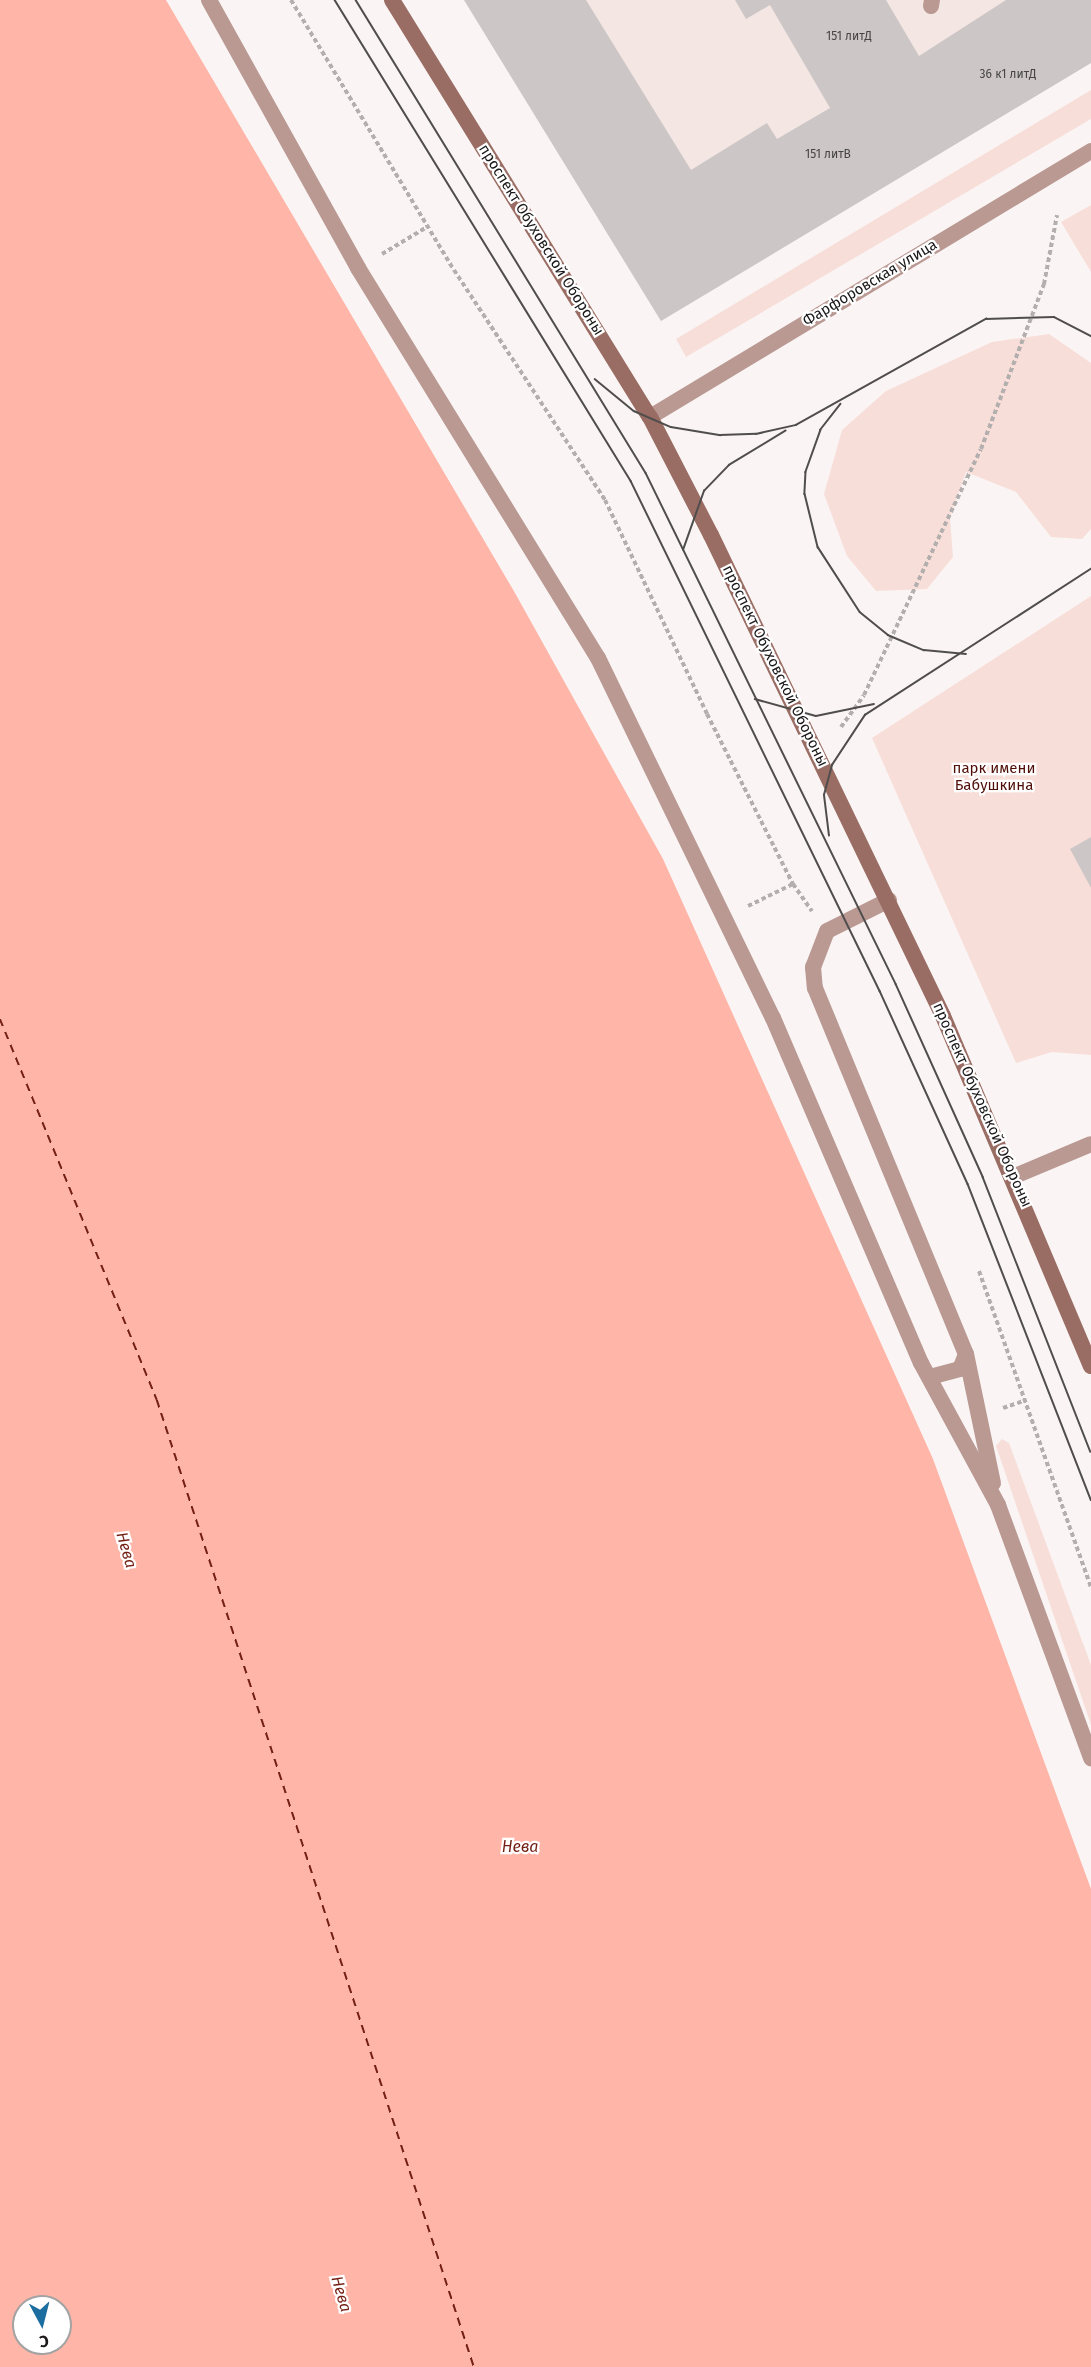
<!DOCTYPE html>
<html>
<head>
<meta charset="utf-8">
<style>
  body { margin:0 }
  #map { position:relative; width:1091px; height:2367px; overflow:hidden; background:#faf5f4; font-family:"Fira Sans",sans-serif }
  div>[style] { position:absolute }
  .built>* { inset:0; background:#f4e6e3 }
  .green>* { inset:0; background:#f8ded9 }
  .water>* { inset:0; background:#ffb5a7 }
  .ferry>* { height:1.5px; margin-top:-0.75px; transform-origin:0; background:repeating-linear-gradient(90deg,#731f14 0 8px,transparent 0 14px) }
  .building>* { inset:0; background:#ccc7c6 }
  .path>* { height:4px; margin-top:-2px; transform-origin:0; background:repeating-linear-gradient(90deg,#b3afae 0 4.5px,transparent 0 7.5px) }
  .service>* { height:16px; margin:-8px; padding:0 8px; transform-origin:8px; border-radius:8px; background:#ba9993 }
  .minor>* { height:16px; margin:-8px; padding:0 8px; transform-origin:8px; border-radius:8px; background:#ba9993 }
  .secondary>* { height:16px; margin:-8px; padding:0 8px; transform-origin:8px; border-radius:8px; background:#9a6d64 }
  .tram>* { height:1.5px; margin:-0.75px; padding:0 0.75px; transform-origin:0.75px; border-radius:0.75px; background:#504d4d }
  span { translate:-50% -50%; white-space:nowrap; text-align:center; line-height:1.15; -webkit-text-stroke:4.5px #fff; paint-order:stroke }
  .number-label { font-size:12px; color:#464444 }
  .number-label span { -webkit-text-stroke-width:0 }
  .street-label { font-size:15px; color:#1a1818 }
  .park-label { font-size:15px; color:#4f0f08 }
  .water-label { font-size:16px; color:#731f14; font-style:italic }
  .north { position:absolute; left:12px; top:2295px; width:60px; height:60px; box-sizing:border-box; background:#fff; border:2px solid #a3a3a3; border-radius:50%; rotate:173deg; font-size:16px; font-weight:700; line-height:24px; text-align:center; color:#1a1818 }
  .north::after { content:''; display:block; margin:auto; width:21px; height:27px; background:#1b6e9f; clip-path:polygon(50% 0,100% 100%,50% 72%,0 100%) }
</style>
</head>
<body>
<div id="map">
  <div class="built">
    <div style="clip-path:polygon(464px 0,1091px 0,1091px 63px,661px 321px)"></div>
  </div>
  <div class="green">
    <div style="clip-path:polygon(1091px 90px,1091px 119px,686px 357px,676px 339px)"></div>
    <div style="clip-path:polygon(1091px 205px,1091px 272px,1061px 222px)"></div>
    <div style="clip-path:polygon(1049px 334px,1091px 363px,1091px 529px,1082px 539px,1051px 537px,1016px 492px,966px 472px,950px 518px,953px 557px,927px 589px,876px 591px,847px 556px,824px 494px,842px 430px,886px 391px,992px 342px)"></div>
    <div style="clip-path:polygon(1091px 596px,1091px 1055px,1052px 1052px,1016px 1063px,872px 738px)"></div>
    <div style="clip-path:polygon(1002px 1439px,1009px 1443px,1091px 1665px,1091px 1725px,996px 1446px)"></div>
  </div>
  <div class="water">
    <div style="clip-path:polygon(evenodd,0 0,166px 0,515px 593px,663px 859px,933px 1459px,1091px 1889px,1091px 2367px,0 2367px,0 0,24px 2307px,60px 2307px,60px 2343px,24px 2343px,24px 2307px)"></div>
  </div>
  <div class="ferry">
    <div style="left:0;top:1019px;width:412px;rotate:67.6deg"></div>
    <div style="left:157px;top:1400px;width:1018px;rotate:71.85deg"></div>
  </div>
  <div class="building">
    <div style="clip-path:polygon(464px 0,586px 0,691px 170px,767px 123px,777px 139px,830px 108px,770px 5px,746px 19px,735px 0,886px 0,919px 56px,1006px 0,1091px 0,1091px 63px,661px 321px)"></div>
    <div style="clip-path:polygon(1091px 837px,1091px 888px,1070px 849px)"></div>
  </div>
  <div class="path">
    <div style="left:291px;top:0;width:315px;rotate:58.9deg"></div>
    <div style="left:454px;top:270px;width:275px;rotate:56.7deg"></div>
    <div style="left:605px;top:500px;width:237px;rotate:64.5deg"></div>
    <div style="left:707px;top:714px;width:191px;rotate:63.2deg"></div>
    <div style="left:793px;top:884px;width:33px;rotate:55deg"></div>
    <div style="left:382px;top:254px;width:52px;rotate:-31deg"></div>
    <div style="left:841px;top:727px;width:39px;rotate:-54deg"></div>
    <div style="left:864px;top:695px;width:272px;rotate:-64.6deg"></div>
    <div style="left:981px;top:449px;width:177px;rotate:-69.1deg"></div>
    <div style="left:1044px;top:284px;width:70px;rotate:-79.3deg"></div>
    <div style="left:748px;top:906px;width:50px;rotate:-26.1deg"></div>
    <div style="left:979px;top:1271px;width:335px;rotate:70.5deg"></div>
    <div style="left:1003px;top:1408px;width:24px;rotate:-19deg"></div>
  </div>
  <div class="service">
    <div style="left:209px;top:0;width:307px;rotate:60.9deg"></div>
    <div style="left:358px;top:268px;width:458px;rotate:58.4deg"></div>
    <div style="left:598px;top:658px;width:400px;rotate:64.1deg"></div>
    <div style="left:773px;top:1018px;width:375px;rotate:66.8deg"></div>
    <div style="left:921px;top:1363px;width:162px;rotate:61.5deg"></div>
    <div style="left:998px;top:1505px;width:270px;rotate:69.8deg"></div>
    <div style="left:931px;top:6px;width:6px;rotate:-81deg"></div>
    <div style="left:889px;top:900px;width:69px;rotate:153.4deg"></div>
    <div style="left:827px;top:931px;width:39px;rotate:111deg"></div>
    <div style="left:813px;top:967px;width:21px;rotate:85deg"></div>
    <div style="left:815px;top:988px;width:396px;rotate:67.6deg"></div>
    <div style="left:966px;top:1354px;width:132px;rotate:78.2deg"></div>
    <div style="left:1015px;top:1176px;width:82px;rotate:-22.8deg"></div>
    <div style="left:930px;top:1377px;width:31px;rotate:-15deg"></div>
    <div style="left:960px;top:1369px;width:16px;rotate:-68deg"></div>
  </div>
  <div class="minor">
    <div style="left:650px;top:417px;width:515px;rotate:-31.1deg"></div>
  </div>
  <div class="secondary">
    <div style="left:392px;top:0;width:490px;rotate:58.3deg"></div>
    <div style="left:650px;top:417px;width:133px;rotate:62.7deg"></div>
    <div style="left:711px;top:535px;width:534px;rotate:64.25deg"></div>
    <div style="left:943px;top:1016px;width:380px;rotate:67.1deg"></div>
  </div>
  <div class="tram">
    <div style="left:335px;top:0;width:565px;rotate:58.39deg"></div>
    <div style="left:631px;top:481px;width:568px;rotate:63.98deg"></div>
    <div style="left:880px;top:991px;width:212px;rotate:65.5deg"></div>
    <div style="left:968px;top:1184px;width:339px;rotate:68.7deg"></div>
    <div style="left:356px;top:0;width:555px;rotate:58.49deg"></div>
    <div style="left:646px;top:473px;width:569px;rotate:63.93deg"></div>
    <div style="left:896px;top:984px;width:212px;rotate:65.7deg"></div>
    <div style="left:983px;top:1177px;width:295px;rotate:68.6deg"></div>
    <div style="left:595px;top:379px;width:50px;rotate:39.4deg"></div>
    <div style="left:634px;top:411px;width:40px;rotate:23.4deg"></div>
    <div style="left:671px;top:427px;width:50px;rotate:9.3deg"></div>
    <div style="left:720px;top:435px;width:36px;rotate:-2deg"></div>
    <div style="left:756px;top:434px;width:41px;rotate:-12.7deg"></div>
    <div style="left:796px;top:425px;width:218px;rotate:-29.2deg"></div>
    <div style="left:986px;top:319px;width:68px;rotate:-1.7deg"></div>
    <div style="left:1054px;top:317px;width:42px;rotate:27.2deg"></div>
    <div style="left:841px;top:404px;width:33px;rotate:128deg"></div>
    <div style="left:821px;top:430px;width:45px;rotate:109.7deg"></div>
    <div style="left:806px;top:472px;width:22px;rotate:93deg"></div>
    <div style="left:805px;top:494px;width:55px;rotate:76.2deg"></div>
    <div style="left:818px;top:547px;width:77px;rotate:57.1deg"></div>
    <div style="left:860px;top:612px;width:36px;rotate:39deg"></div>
    <div style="left:888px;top:635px;width:39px;rotate:23deg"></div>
    <div style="left:924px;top:650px;width:42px;rotate:5.4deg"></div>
    <div style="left:683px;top:550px;width:63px;rotate:-70.4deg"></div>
    <div style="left:704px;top:491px;width:36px;rotate:-46deg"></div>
    <div style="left:729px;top:465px;width:66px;rotate:-31.3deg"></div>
    <div style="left:755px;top:699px;width:63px;rotate:15.6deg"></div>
    <div style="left:816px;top:716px;width:59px;rotate:-11.7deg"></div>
    <div style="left:829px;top:836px;width:41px;rotate:-97deg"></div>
    <div style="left:824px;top:795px;width:31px;rotate:-75deg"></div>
    <div style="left:832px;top:765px;width:60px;rotate:-56.6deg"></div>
    <div style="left:865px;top:715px;width:269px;rotate:-32.9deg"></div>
  </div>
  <div class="number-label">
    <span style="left:849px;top:37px">151 литД</span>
    <span style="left:1008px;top:75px">36 к1 литД</span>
    <span style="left:828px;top:155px">151 литВ</span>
  </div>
  <div class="street-label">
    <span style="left:541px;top:240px;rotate:58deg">проспект Обуховской Обороны</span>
    <span style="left:870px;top:283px;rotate:-31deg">Фарфоровская улица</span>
    <span style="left:775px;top:666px;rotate:64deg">проспект Обуховской Обороны</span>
    <span style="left:982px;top:1105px;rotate:66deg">проспект Обуховской Обороны</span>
  </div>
  <div class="park-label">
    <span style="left:994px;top:777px">парк имени<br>Бабушкина</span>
  </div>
  <div class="water-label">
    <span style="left:126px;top:1550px;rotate:74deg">Нева</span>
    <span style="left:520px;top:1847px">Нева</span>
    <span style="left:341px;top:2294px;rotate:74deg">Нева</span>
  </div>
  <div class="north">С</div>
</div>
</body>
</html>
